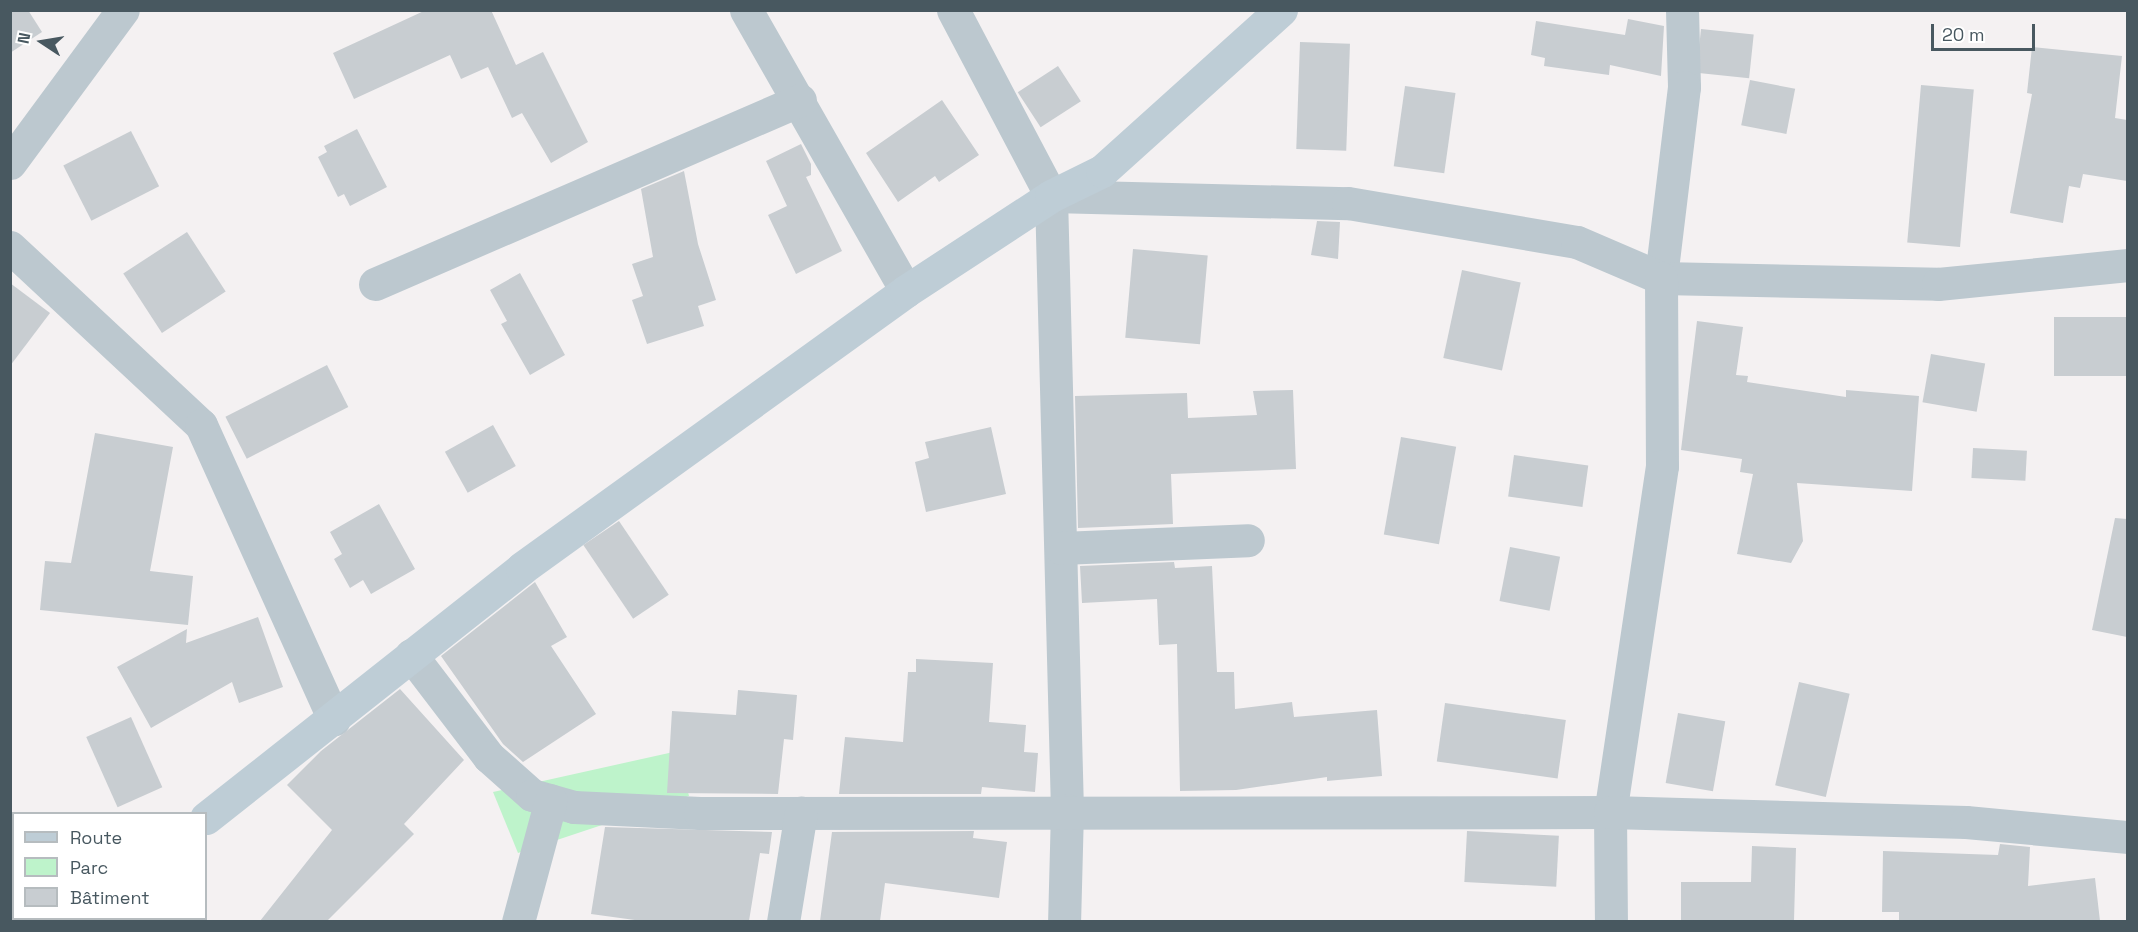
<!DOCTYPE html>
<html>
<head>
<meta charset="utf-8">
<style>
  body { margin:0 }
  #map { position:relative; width:2138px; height:932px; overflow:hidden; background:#f4f1f2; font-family:"Space Grotesk",sans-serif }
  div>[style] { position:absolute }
  .green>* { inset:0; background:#bef3cb }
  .building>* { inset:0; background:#c8cdd1; transform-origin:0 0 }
  .street>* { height:33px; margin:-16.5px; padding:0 16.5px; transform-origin:16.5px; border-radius:16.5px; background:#bcc8cf }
  .secondary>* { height:33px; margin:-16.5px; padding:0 16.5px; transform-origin:16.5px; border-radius:16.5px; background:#becdd6 }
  span { translate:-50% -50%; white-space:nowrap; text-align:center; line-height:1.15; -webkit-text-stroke:5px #fff; paint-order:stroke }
  .frame { position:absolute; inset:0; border:12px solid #485860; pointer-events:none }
  .legend { position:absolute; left:12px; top:812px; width:195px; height:108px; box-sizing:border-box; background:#fff; border:2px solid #b6bcbf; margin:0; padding:8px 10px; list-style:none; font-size:18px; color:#485860 }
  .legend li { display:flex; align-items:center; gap:12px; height:30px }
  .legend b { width:30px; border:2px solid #b6bcbf }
  .north { position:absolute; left:12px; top:12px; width:60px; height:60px; -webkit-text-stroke:4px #fff; paint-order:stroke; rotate:282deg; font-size:16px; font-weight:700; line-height:24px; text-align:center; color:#485860 }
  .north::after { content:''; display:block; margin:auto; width:21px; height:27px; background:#485860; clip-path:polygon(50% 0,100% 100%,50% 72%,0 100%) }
  .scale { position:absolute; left:1931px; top:24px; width:104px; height:27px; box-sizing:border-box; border:3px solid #485860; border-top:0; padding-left:8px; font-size:18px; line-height:21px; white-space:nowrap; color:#485860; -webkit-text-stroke:4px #fff; paint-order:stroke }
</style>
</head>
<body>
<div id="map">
  <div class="green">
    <div style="clip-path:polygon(678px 751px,689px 796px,518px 853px,493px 792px)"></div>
  </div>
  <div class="building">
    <div style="clip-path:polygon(10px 10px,28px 10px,42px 32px,10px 53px)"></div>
    <div style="clip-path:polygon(426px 10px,491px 10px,516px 65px,543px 52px,588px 142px,551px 163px,522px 113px,512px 118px,488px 67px,461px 79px,450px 55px,354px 99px,333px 53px)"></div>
    <div style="clip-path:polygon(1628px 19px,1664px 26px,1661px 76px,1610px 65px,1609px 75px,1544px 66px,1545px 58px,1531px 55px,1536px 21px,1625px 35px)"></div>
    <div style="left:1701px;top:29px;width:53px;height:44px;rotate:6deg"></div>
    <div style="left:1300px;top:42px;width:50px;height:107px;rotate:2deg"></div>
    <div style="clip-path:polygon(2032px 47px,2122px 56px,2115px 118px,2127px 120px,2127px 181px,2083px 174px,2080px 188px,2069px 186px,2063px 223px,2010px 213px,2032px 94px,2027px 93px)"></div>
    <div style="left:1058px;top:66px;width:42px;height:48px;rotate:57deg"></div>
    <div style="left:1750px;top:80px;width:46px;height:46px;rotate:11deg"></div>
    <div style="left:1921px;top:85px;width:53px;height:158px;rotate:5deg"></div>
    <div style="left:1405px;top:86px;width:51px;height:81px;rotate:8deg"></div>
    <div style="clip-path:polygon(942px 100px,979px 155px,939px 182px,935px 176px,898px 202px,866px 153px)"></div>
    <div style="clip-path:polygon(357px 129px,387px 187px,350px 206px,344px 194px,338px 197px,318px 157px,327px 152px,324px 146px)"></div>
    <div style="left:131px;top:131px;width:62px;height:76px;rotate:63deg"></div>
    <div style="clip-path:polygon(801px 144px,811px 164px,811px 175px,806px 177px,842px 251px,796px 274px,768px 215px,787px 206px,766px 161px)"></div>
    <div style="clip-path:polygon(684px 171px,698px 244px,716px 300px,698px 306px,704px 326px,647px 344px,632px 300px,643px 296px,632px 264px,653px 257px,641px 189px)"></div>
    <div style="clip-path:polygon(1317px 221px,1340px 222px,1338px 259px,1311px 255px)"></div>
    <div style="left:187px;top:232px;width:71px;height:76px;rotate:57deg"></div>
    <div style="left:1133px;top:249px;width:75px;height:89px;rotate:5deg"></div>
    <div style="left:1462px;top:270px;width:60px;height:90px;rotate:12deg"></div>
    <div style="clip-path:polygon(520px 273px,565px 355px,530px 375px,501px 324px,507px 321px,490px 290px)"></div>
    <div style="clip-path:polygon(10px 283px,50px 313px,10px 366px)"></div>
    <div style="left:2054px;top:317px;width:73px;height:59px"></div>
    <div style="clip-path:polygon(1697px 321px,1743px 327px,1736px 375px,1748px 376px,1747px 382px,1846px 397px,1846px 390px,1919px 396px,1912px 491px,1797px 483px,1803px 541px,1791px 563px,1737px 554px,1753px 474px,1740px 472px,1742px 459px,1681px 450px)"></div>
    <div style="left:1931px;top:354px;width:55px;height:49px;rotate:10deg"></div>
    <div style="left:327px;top:365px;width:47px;height:114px;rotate:63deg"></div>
    <div style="clip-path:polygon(1293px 390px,1296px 469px,1171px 474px,1173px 524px,1078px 528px,1075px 396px,1187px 393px,1188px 418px,1257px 415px,1253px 391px)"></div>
    <div style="left:493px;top:425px;width:47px;height:55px;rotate:61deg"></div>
    <div style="clip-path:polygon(991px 427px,1006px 494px,926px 512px,915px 462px,929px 458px,925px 442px)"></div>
    <div style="clip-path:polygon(95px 433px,173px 447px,150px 571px,193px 576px,188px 625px,40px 610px,45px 561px,71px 563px)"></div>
    <div style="left:1401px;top:437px;width:56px;height:99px;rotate:10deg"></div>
    <div style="left:1973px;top:448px;width:54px;height:30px;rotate:3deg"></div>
    <div style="left:1514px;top:455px;width:75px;height:42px;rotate:8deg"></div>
    <div style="clip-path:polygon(379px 504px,415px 569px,371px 594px,363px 580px,350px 588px,334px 559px,342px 554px,330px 532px)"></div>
    <div style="clip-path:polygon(2115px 518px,2127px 519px,2127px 637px,2092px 630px)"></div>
    <div style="left:619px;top:521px;width:89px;height:43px;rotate:56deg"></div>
    <div style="left:1510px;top:547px;width:51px;height:55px;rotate:11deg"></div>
    <div style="clip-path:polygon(1174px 562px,1175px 568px,1212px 566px,1217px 672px,1234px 672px,1235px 709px,1292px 702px,1294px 717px,1377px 710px,1382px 776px,1327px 781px,1327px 777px,1236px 790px,1180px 791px,1177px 644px,1159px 645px,1157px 599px,1082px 603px,1080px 566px)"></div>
    <div style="clip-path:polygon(535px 582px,567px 637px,551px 646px,596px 714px,523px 762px,503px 744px,441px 656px)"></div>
    <div style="clip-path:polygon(258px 617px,283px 687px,239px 703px,232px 682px,151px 728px,117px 667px,187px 629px,186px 643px)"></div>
    <div style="clip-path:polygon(916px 659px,993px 663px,989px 722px,1026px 725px,1024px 752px,1038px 753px,1035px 792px,982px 787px,981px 794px,839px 794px,845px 737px,903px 742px,908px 672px,916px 672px)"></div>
    <div style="left:1799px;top:682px;width:52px;height:106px;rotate:13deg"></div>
    <div style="clip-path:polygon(400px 689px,464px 760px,404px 824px,414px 834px,327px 921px,260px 921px,332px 830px,287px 785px,321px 751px)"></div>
    <div style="clip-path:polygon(738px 690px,797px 695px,793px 740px,784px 739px,778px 794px,667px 793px,672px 711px,736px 715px)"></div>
    <div style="left:1445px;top:703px;width:122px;height:59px;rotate:8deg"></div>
    <div style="left:1678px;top:713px;width:48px;height:71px;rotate:10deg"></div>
    <div style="left:131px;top:717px;width:77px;height:49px;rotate:66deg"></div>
    <div style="clip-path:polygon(605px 827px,772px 832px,769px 854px,760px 853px,749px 921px,642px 921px,591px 914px)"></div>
    <div style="clip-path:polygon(974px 831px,973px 838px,1007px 842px,999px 898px,885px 883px,880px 921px,820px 921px,832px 832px)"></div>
    <div style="left:1467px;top:831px;width:92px;height:51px;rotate:3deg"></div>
    <div style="clip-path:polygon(2000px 844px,2030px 847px,2028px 886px,2095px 878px,2100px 921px,1899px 921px,1899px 912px,1882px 912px,1883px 851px,1998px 855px)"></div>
    <div style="clip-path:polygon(1752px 846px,1796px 848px,1794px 921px,1681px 921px,1681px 882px,1751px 882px)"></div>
  </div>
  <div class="street">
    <div style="left:746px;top:10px;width:323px;rotate:60.3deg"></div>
    <div style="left:953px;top:10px;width:210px;rotate:62.2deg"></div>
    <div style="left:1051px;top:196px;width:614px;rotate:88.51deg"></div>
    <div style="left:1067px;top:810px;width:112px;rotate:91.5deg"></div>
    <div style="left:1682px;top:10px;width:77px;rotate:88.5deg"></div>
    <div style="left:1684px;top:87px;width:192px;rotate:96.9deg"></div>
    <div style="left:1661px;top:278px;width:277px;rotate:1.2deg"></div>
    <div style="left:1938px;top:284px;width:191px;rotate:-5.7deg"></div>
    <div style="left:10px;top:163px;width:190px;rotate:-53.6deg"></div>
    <div style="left:1051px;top:196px;width:297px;rotate:1.4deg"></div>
    <div style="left:1348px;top:203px;width:232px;rotate:9.7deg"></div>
    <div style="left:1577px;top:242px;width:91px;rotate:23.2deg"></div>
    <div style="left:1661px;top:278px;width:188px;rotate:89.7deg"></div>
    <div style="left:1662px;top:466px;width:350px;rotate:98.5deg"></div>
    <div style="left:1610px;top:812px;width:110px;rotate:89.5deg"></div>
    <div style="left:10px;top:247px;width:261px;rotate:43deg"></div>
    <div style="left:201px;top:425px;width:323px;rotate:65.7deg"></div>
    <div style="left:375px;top:284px;width:463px;rotate:-23.4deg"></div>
    <div style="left:1061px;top:548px;width:187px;rotate:-2.4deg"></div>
    <div style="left:411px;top:655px;width:128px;rotate:52.6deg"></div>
    <div style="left:489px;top:757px;width:57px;rotate:41.5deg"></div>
    <div style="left:532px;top:795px;width:44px;rotate:15.9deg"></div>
    <div style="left:574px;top:807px;width:126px;rotate:2.7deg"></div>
    <div style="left:700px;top:813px;width:910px;rotate:-0.06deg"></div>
    <div style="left:1610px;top:812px;width:356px;rotate:1.6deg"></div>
    <div style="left:1966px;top:822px;width:163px;rotate:5.3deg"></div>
    <div style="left:518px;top:922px;width:126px;rotate:-74.9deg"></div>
    <div style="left:783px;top:922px;width:111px;rotate:-80.7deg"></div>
  </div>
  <div class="secondary">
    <div style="left:206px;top:818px;width:403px;rotate:-38.3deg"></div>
    <div style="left:522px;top:568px;width:473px;rotate:-35.8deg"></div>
    <div style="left:906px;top:291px;width:173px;rotate:-33.2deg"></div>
    <div style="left:1051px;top:196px;width:57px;rotate:-26.1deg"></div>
    <div style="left:1102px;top:171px;width:241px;rotate:-42deg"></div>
    <div style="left:71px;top:922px;width:5px;rotate:-53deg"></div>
  </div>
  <div class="frame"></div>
  <ul class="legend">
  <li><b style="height:8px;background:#becdd6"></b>Route</li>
  <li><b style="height:16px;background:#bef3cb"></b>Parc</li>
  <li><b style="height:16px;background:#c8cdd1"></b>Bâtiment</li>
  </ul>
  <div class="north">N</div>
  <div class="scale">20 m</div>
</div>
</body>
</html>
